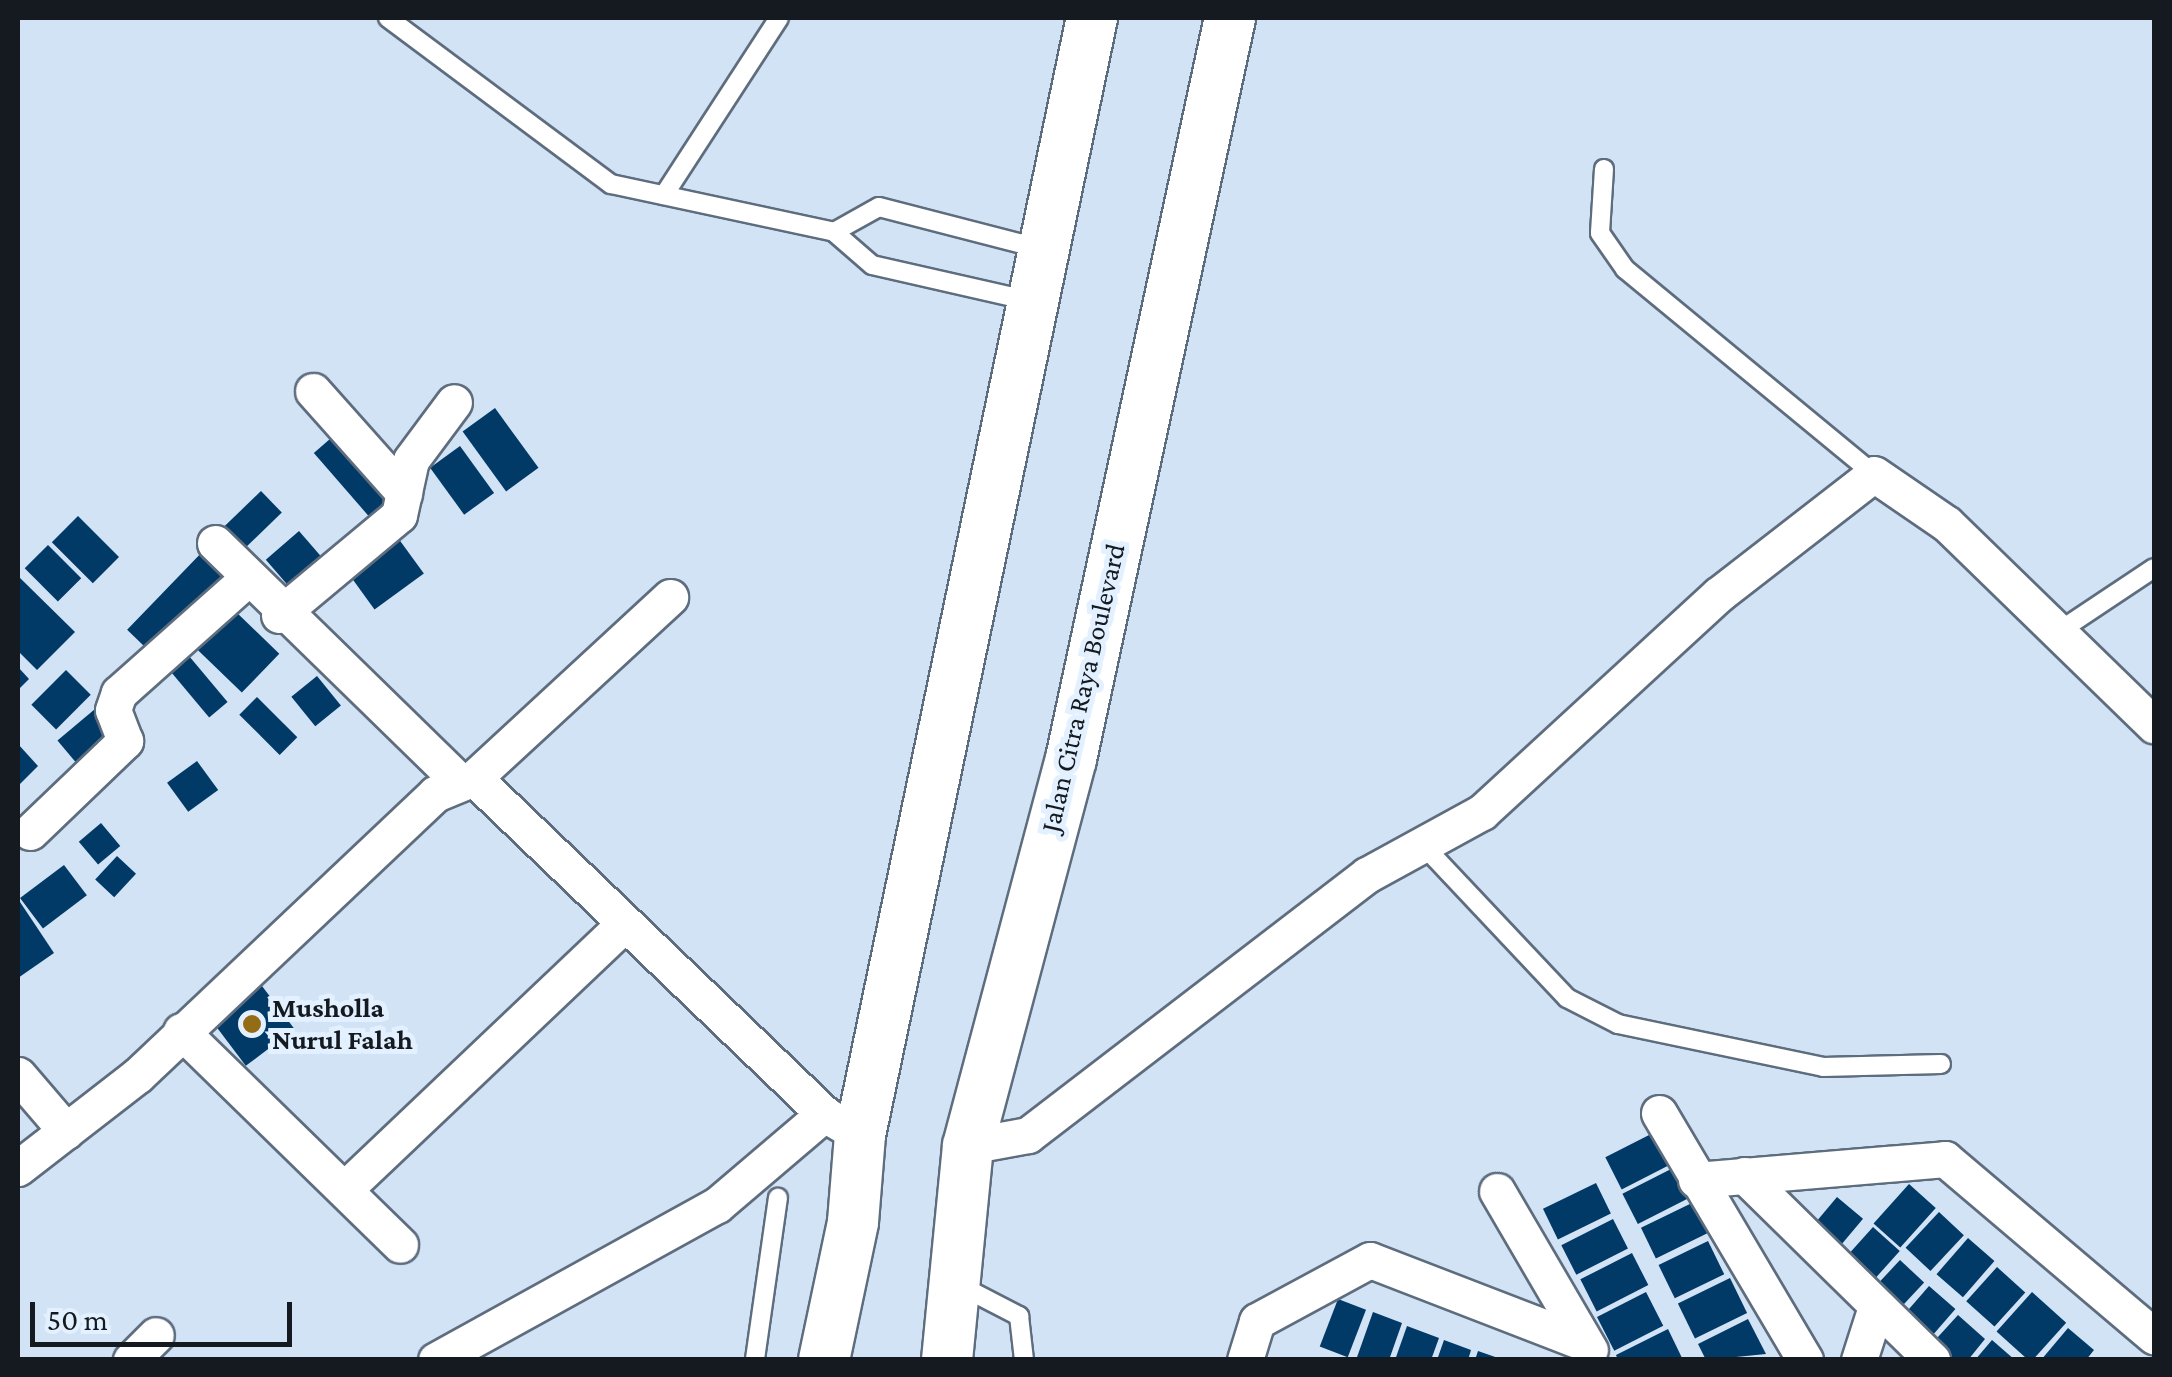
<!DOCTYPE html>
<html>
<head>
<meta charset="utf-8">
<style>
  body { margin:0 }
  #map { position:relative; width:2172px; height:1377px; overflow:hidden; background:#d2e3f5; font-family:"Crimson Pro",serif }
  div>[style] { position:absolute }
  .building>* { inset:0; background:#013967; transform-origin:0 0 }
  .roads { filter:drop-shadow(2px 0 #5e6d7e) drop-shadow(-2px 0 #5e6d7e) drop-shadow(0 2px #5e6d7e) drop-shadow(0 -2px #5e6d7e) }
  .lane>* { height:18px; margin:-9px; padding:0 9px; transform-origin:9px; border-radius:9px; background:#fff }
  .street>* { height:35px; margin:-17.5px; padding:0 17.5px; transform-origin:17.5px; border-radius:17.5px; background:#fff }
  .secondary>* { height:50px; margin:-25px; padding:0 25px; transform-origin:25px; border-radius:25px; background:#fff }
  .dots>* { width:28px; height:28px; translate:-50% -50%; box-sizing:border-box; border:5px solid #e2f0ff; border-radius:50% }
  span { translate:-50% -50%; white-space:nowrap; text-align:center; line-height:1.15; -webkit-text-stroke:10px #e2f0ff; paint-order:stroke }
  .street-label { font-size:28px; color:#141a20 }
  .poi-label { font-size:28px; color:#141a20; font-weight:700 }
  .left { translate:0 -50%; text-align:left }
  .frame { position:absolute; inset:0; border:20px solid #141a20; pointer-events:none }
  .scale { position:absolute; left:30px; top:1302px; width:262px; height:45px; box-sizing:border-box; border:5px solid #141a20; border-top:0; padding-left:12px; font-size:30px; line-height:35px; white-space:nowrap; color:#141a20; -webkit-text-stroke:8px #e2f0ff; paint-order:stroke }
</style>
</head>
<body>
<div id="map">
  <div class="building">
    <div style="left:495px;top:408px;width:74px;height:40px;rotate:54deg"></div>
    <div style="left:338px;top:432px;width:89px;height:32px;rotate:49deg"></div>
    <div style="left:460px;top:446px;width:58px;height:37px;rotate:54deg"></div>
    <div style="left:261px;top:491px;width:30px;height:54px;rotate:46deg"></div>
    <div style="left:78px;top:516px;width:58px;height:37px;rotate:45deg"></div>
    <div style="left:299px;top:531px;width:38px;height:44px;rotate:49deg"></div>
    <div style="left:398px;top:538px;width:44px;height:61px;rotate:54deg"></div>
    <div style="left:48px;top:545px;width:47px;height:33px;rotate:45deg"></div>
    <div style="left:207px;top:547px;width:36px;height:115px;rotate:44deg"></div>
    <div style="clip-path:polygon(18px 576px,75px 632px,37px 670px,18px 651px)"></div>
    <div style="left:234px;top:610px;width:63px;height:54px;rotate:44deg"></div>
    <div style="left:189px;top:656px;width:60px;height:24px;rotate:50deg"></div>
    <div style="clip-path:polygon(18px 667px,29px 679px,18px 690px)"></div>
    <div style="left:66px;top:670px;width:35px;height:49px;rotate:45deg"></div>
    <div style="left:317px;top:676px;width:38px;height:33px;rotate:51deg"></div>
    <div style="left:257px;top:697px;width:57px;height:25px;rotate:45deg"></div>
    <div style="left:95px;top:709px;width:34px;height:49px;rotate:50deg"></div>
    <div style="clip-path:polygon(18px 744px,38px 766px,18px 786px)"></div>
    <div style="left:197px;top:761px;width:36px;height:37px;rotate:54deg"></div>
    <div style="left:101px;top:823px;width:30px;height:29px;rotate:50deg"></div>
    <div style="left:117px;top:856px;width:26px;height:32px;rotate:43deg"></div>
    <div style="left:64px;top:865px;width:38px;height:55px;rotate:53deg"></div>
    <div style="clip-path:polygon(18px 899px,54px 953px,18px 978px)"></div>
    <div style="left:259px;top:982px;width:59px;height:61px;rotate:53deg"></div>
    <div style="left:1657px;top:1131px;width:36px;height:58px;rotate:63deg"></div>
    <div style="left:1675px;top:1167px;width:34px;height:59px;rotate:63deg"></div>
    <div style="left:1596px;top:1183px;width:34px;height:59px;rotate:64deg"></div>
    <div style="left:1909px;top:1184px;width:36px;height:53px;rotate:42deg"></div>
    <div style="left:1837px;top:1197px;width:34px;height:48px;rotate:40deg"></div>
    <div style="left:1694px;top:1202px;width:34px;height:59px;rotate:64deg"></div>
    <div style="left:1939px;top:1212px;width:34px;height:49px;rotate:43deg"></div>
    <div style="left:1613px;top:1219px;width:33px;height:58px;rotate:63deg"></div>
    <div style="left:1873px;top:1227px;width:36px;height:53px;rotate:42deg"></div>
    <div style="left:1968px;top:1238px;width:35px;height:48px;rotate:41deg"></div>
    <div style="left:1708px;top:1241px;width:37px;height:55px;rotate:64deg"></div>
    <div style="left:1632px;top:1253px;width:36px;height:58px;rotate:63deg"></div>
    <div style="left:1900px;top:1260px;width:33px;height:50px;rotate:43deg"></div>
    <div style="left:1997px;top:1267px;width:38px;height:46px;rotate:42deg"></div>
    <div style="left:1730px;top:1278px;width:39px;height:58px;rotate:64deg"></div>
    <div style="left:1929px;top:1286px;width:35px;height:48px;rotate:41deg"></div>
    <div style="left:1646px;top:1292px;width:38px;height:55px;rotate:63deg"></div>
    <div style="left:2032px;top:1292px;width:46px;height:53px;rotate:42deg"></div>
    <div style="left:1338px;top:1299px;width:30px;height:51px;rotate:21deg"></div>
    <div style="clip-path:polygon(1373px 1312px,1402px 1323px,1389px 1360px,1356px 1360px)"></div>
    <div style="clip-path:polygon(1958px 1315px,1985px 1339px,1968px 1360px,1939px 1360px,1927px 1349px)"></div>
    <div style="clip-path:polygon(1748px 1319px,1766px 1354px,1706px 1360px,1698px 1344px)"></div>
    <div style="clip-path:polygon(1407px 1326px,1439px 1338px,1431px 1360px,1395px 1360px)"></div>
    <div style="clip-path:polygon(2068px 1328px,2094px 1350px,2086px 1360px,2041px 1360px)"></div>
    <div style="clip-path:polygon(1668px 1329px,1683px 1360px,1618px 1360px,1616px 1355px)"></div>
    <div style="clip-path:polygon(1444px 1340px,1471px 1350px,1468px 1360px,1437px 1360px)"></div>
    <div style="clip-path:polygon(1992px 1340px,2015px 1360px,1975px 1360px)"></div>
    <div style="clip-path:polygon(1478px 1351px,1501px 1359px,1501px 1360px,1475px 1360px)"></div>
  </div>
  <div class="roads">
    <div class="lane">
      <div style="left:388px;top:18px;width:278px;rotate:36.7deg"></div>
      <div style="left:611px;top:184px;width:228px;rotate:12.1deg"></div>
      <div style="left:834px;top:232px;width:50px;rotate:41deg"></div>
      <div style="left:872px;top:265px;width:163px;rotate:12.8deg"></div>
      <div style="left:1604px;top:169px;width:64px;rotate:93.6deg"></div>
      <div style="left:1600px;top:233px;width:44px;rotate:55.2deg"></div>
      <div style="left:1625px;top:269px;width:323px;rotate:39.5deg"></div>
      <div style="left:664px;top:195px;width:211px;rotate:-57deg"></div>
      <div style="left:834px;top:232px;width:51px;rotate:-29.1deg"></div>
      <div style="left:879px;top:207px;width:167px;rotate:14.5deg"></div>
      <div style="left:2058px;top:632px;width:115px;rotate:-33.7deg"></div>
      <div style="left:1420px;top:842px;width:214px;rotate:46.7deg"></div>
      <div style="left:1567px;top:998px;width:57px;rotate:27deg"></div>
      <div style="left:1618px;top:1024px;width:209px;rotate:11.8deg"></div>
      <div style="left:1823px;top:1067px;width:118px;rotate:-1.5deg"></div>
      <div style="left:959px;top:1285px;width:68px;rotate:27.3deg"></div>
      <div style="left:1019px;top:1316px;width:44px;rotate:83.5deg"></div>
      <div style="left:755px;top:1359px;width:163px;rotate:-81.9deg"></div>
    </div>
    <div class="street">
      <div style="left:313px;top:391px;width:137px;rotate:48.3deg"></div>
      <div style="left:215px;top:543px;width:339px;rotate:44.3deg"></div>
      <div style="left:279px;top:615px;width:156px;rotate:-39.8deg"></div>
      <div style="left:399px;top:515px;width:56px;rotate:-77.7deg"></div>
      <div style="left:411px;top:460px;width:72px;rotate:-53.4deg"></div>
      <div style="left:474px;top:778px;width:485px;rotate:43.8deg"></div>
      <div style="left:824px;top:1114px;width:42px;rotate:30.3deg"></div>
      <div style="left:30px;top:832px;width:132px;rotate:-43.8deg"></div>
      <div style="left:125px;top:741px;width:33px;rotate:-111deg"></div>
      <div style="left:113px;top:710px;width:18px;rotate:-71deg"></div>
      <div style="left:119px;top:693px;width:170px;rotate:-41.7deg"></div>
      <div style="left:181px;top:1031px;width:306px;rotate:44.3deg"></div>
      <div style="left:18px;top:1075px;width:74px;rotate:49.4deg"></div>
      <div style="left:1659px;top:1113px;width:287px;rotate:59.4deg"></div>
      <div style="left:968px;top:1146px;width:61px;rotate:-10.4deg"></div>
      <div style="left:1028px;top:1135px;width:427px;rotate:-37.5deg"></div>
      <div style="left:1367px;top:875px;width:131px;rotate:-28.7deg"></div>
      <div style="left:1482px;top:812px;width:321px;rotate:-42.6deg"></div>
      <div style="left:1718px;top:595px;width:197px;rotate:-37.8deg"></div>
      <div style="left:1874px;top:474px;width:88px;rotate:34.4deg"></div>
      <div style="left:1947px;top:524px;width:289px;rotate:44.2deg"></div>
      <div style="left:18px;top:1168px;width:152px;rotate:-37.8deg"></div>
      <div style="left:138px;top:1075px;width:409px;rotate:-43.4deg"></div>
      <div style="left:435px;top:794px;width:42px;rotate:-22.3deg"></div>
      <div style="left:474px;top:778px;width:267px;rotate:-42.7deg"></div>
      <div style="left:1744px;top:1175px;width:264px;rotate:44.5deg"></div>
      <div style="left:1696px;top:1180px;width:250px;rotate:-4.8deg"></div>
      <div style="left:1945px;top:1159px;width:274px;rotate:40.3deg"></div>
      <div style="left:346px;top:1188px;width:383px;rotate:-43.5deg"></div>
      <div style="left:1497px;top:1191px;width:184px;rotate:59.7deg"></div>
      <div style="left:131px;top:1360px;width:35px;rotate:-45deg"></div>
      <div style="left:436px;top:1360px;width:321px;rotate:-28.9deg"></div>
      <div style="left:717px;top:1205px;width:140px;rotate:-40.4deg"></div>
      <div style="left:1245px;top:1360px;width:41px;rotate:-72.9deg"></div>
      <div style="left:1257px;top:1321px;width:128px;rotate:-28.4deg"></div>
      <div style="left:1370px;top:1260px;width:230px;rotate:21.1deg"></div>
      <div style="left:1859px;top:1360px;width:52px;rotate:-72.3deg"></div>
    </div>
    <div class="secondary">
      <div style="left:824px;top:1360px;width:141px;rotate:-78.1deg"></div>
      <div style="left:853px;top:1222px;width:87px;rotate:-85.4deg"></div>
      <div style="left:860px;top:1135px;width:1141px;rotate:-78.27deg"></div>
      <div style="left:947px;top:1360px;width:215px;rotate:-84.4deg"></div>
      <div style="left:968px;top:1146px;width:400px;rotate:-75.1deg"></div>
      <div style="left:1071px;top:759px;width:758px;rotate:-77.89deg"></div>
    </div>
  </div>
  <div class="dots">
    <div style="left:252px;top:1024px;background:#956c16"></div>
  </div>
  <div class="street-label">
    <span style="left:1083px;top:688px;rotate:-77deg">Jalan Citra Raya Boulevard</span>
  </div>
  <div class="poi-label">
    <span class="left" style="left:272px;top:1024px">Musholla<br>Nurul Falah</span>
  </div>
  <div class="frame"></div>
  <div class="scale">50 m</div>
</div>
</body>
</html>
